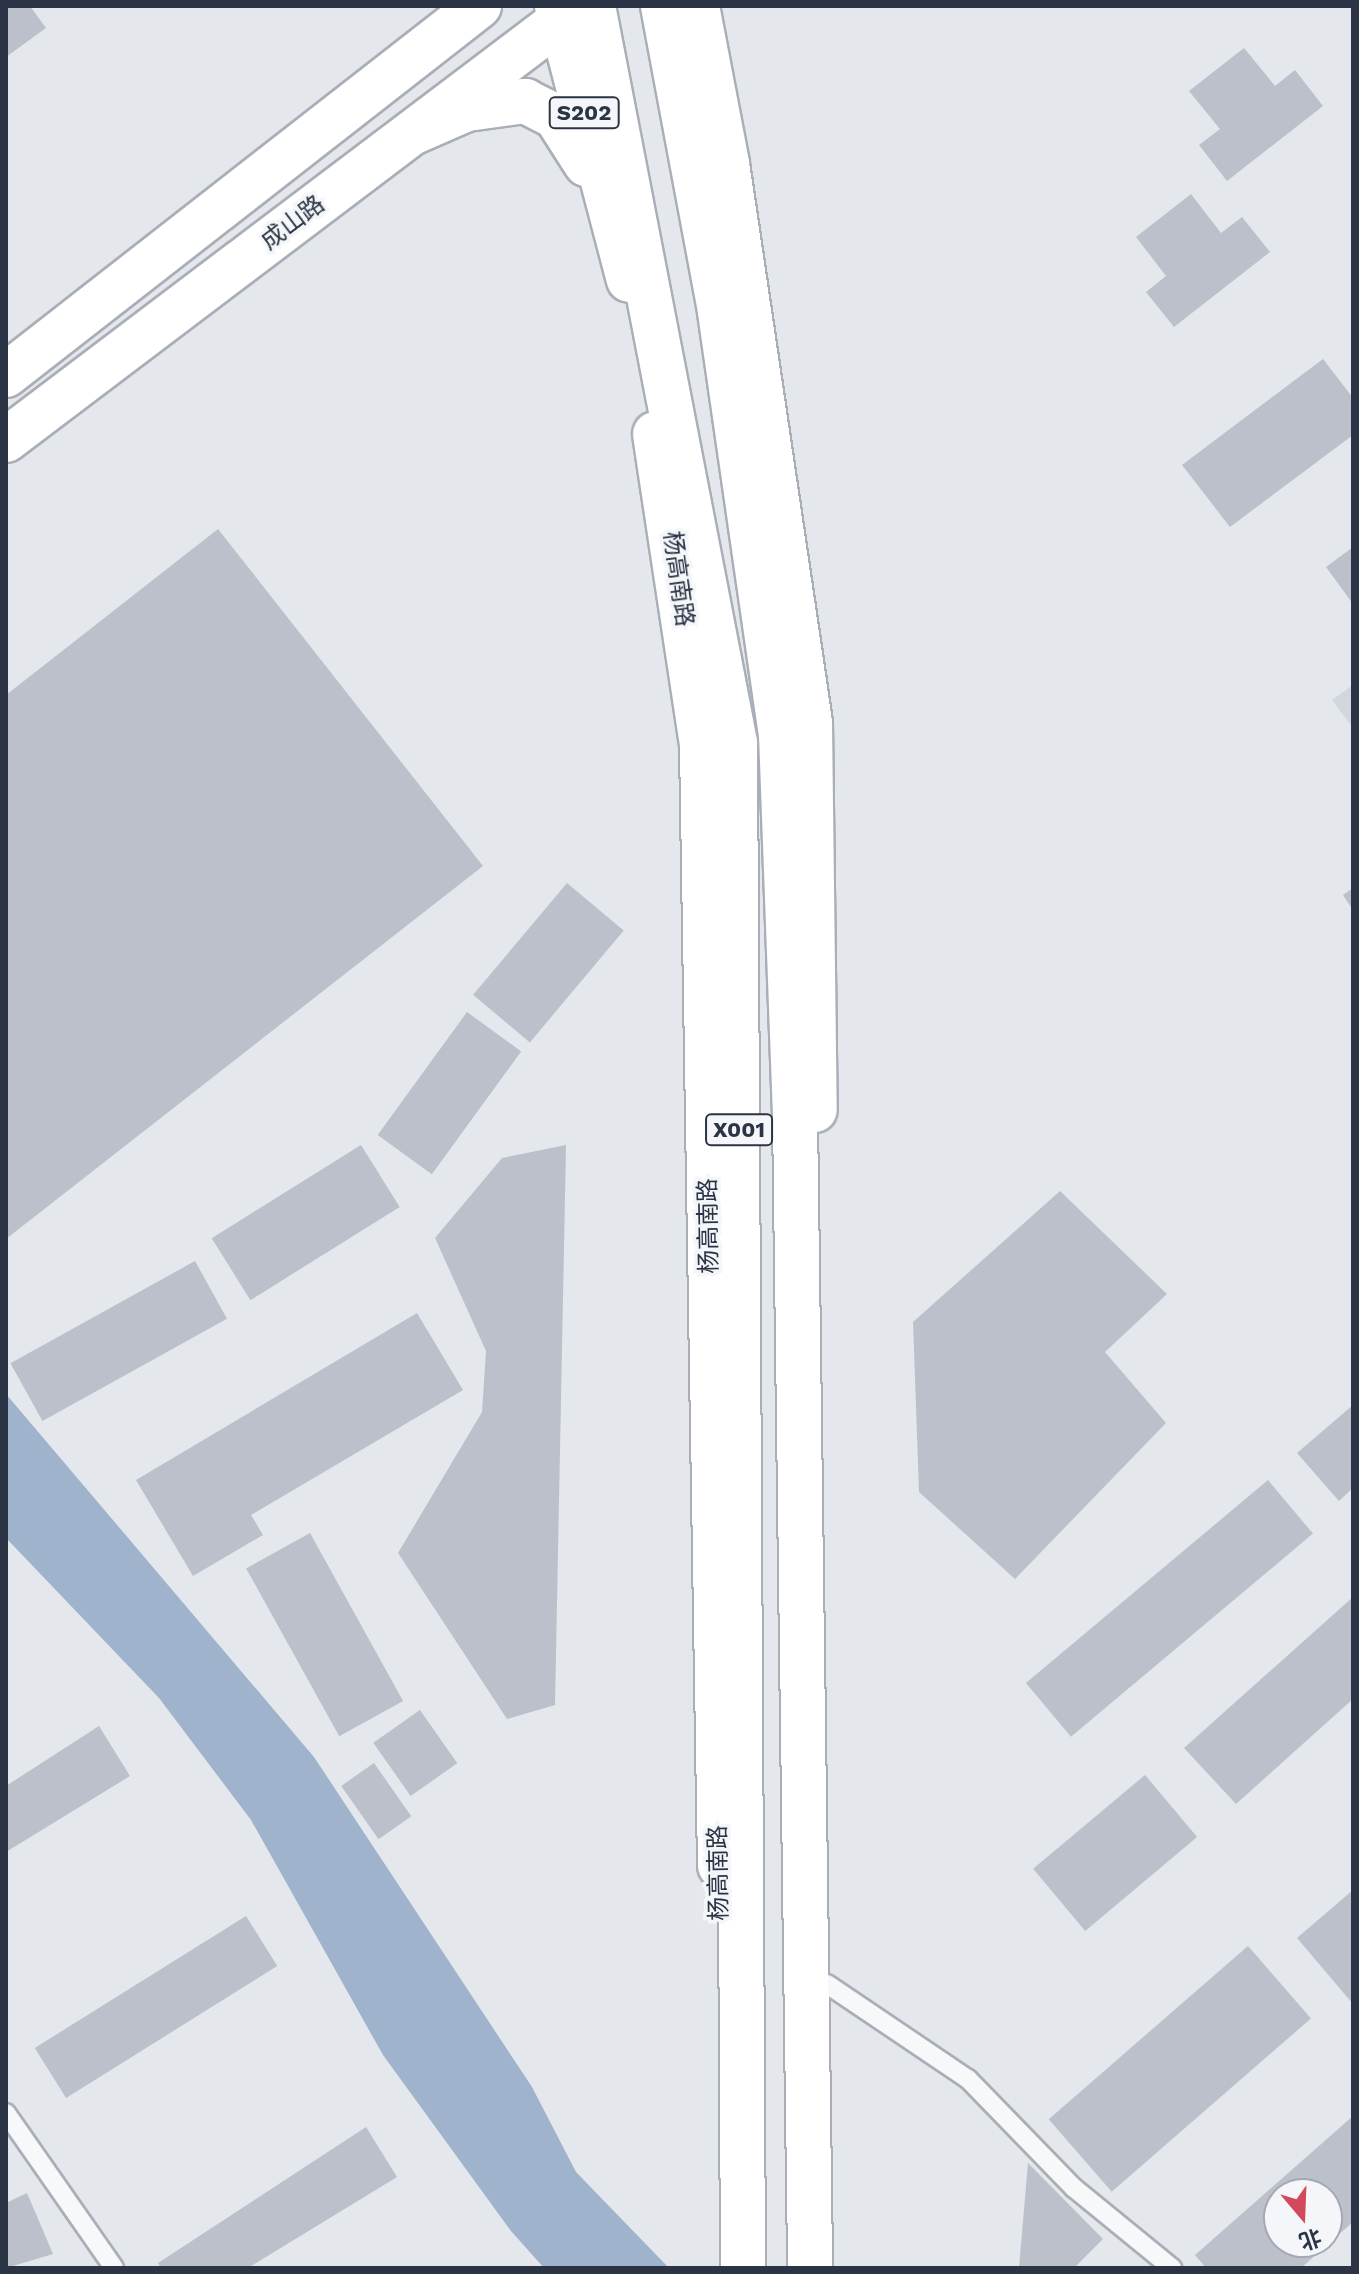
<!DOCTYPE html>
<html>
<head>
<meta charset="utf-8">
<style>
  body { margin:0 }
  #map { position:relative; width:1359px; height:2274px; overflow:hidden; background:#e4e7ec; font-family:"Work Sans","Noto Sans SC",sans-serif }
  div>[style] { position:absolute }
  .built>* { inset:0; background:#d2d6de }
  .water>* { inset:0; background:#9fb4cc }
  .building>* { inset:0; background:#bbc0ca; transform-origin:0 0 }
  .roads { filter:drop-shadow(2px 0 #a9aeb7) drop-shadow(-2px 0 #a9aeb7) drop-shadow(0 2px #a9aeb7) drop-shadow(0 -2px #a9aeb7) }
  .service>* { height:18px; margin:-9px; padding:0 9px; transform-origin:9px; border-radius:9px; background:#f7f8fa }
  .secondary>* { height:44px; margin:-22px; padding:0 22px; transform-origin:22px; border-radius:22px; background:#fff }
  .primary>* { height:44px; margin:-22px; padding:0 22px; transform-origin:22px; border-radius:22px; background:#fff }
  .trunk>* { height:44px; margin:-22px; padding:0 22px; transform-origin:22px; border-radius:22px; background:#fff }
  span { translate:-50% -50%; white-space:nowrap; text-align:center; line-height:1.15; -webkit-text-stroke:7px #f4f6f9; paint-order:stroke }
  .shield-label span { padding:2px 6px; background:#f4f6f9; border:2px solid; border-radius:6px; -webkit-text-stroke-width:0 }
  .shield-label { font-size:22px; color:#2b3445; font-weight:700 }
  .street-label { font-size:24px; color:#2b3445 }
  .frame { position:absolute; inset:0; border:8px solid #2b3445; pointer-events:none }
  .north { position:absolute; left:1263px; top:2178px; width:80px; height:80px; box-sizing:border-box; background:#f4f6f9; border:2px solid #a4a8b1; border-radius:50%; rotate:161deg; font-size:22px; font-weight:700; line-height:32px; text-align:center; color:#2b3445 }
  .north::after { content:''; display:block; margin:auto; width:28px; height:36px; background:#d1495b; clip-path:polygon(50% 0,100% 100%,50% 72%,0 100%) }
</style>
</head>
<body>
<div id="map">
  <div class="built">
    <div style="clip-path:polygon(1353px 685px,1353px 728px,1332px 700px)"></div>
  </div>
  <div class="water">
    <div style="clip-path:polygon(6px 1394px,314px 1757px,532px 2087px,576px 2172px,669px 2268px,544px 2268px,511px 2231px,383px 2055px,251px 1820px,159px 1698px,6px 1538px)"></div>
  </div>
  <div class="building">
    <div style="clip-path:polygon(6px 6px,30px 6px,46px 28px,6px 57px)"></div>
    <div style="clip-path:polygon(1244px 48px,1275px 86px,1295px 70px,1323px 106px,1227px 181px,1199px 145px,1220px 129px,1189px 91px)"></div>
    <div style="clip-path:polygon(1191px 194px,1221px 233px,1242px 217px,1270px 252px,1174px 327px,1146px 292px,1166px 276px,1136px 237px)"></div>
    <div style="clip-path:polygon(1323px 359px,1353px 398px,1353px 435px,1230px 527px,1182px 465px)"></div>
    <div style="clip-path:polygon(218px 529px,483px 866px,6px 1239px,6px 695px)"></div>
    <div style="clip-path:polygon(1353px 547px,1353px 604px,1326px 567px)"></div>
    <div style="left:567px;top:883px;width:74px;height:146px;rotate:40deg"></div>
    <div style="clip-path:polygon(1353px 888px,1353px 910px,1343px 895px)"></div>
    <div style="left:467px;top:1012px;width:67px;height:152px;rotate:36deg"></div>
    <div style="left:361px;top:1145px;width:73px;height:176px;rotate:58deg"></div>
    <div style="clip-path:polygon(566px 1145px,555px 1705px,507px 1719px,398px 1553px,482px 1412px,486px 1351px,435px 1238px,502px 1158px)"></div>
    <div style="clip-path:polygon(1060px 1191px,1167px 1294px,1105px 1352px,1166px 1423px,1015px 1579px,919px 1492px,913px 1322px)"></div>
    <div style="left:195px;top:1261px;width:66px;height:211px;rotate:61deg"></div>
    <div style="clip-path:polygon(417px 1313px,463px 1390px,251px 1515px,263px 1535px,193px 1576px,136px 1480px)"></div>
    <div style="clip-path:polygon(1353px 1405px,1353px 1488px,1339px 1501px,1297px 1453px)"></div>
    <div style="left:1268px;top:1480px;width:70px;height:316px;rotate:50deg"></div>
    <div style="left:310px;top:1533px;width:192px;height:73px;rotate:61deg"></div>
    <div style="clip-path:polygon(1353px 1597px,1353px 1699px,1236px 1804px,1184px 1748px)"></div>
    <div style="left:420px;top:1710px;width:65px;height:57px;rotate:55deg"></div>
    <div style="clip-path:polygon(99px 1726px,130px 1776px,6px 1852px,6px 1786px)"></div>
    <div style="left:374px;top:1763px;width:65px;height:40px;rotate:55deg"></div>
    <div style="left:1145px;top:1775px;width:81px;height:146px;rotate:50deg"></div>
    <div style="clip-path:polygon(1353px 1890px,1353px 2004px,1297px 1938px)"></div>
    <div style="left:246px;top:1916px;width:59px;height:249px;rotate:58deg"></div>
    <div style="left:1248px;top:1946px;width:96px;height:264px;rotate:49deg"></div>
    <div style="clip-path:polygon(evenodd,1353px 2116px,1353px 2222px,1301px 2268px,1206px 2268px,1195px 2255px,1353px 2116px,1279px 2194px,1327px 2194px,1327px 2242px,1279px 2242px,1279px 2194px)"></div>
    <div style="clip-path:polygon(366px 2127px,397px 2177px,248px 2268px,161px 2268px,158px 2263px)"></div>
    <div style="clip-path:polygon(1028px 2163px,1103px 2239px,1074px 2268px,1019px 2268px)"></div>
    <div style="clip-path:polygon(27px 2193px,53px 2254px,6px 2268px,6px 2203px)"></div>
  </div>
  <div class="roads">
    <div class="service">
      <div style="left:827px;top:1984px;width:170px;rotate:34deg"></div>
      <div style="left:968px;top:2079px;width:152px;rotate:45.8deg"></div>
      <div style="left:1074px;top:2188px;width:127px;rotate:39.2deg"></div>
      <div style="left:6px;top:2113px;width:189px;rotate:55.1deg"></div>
    </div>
    <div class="secondary">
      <div style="left:6px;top:375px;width:600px;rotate:-37.96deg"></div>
      <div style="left:6px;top:440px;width:696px;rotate:-37.12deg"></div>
    </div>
    <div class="primary">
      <div style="left:557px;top:6px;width:283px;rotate:75.3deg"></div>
      <div style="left:697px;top:6px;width:161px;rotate:79.2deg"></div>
      <div style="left:727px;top:164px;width:565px;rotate:81.55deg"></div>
      <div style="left:810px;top:723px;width:387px;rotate:89.3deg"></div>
      <div style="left:414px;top:132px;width:58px;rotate:-23.5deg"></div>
      <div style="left:467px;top:109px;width:59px;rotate:-7.9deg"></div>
      <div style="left:525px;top:101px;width:35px;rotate:27deg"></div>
      <div style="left:556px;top:117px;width:56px;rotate:57.4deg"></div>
      <div style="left:655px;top:434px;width:315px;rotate:81.4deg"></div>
      <div style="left:702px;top:745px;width:1121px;rotate:89.08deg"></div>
    </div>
    <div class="trunk">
      <div style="left:593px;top:6px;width:751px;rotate:79.09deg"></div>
      <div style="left:735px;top:743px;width:1525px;rotate:89.7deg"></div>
      <div style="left:663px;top:6px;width:311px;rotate:79.4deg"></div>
      <div style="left:720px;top:312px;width:426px;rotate:81.8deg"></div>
      <div style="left:781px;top:734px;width:381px;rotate:87.9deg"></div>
      <div style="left:795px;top:1115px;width:1153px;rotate:89.25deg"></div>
    </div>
  </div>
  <div class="shield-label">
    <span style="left:584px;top:113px">S202</span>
    <span style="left:739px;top:1130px">X001</span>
  </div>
  <div class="street-label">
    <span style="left:293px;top:223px;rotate:-37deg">成山路</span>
    <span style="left:678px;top:579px;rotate:82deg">杨高南路</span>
    <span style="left:709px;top:1226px;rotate:-91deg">杨高南路</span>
    <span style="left:719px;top:1873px;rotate:-91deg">杨高南路</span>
  </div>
  <div class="frame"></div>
  <div class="north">北</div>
</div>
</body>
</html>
